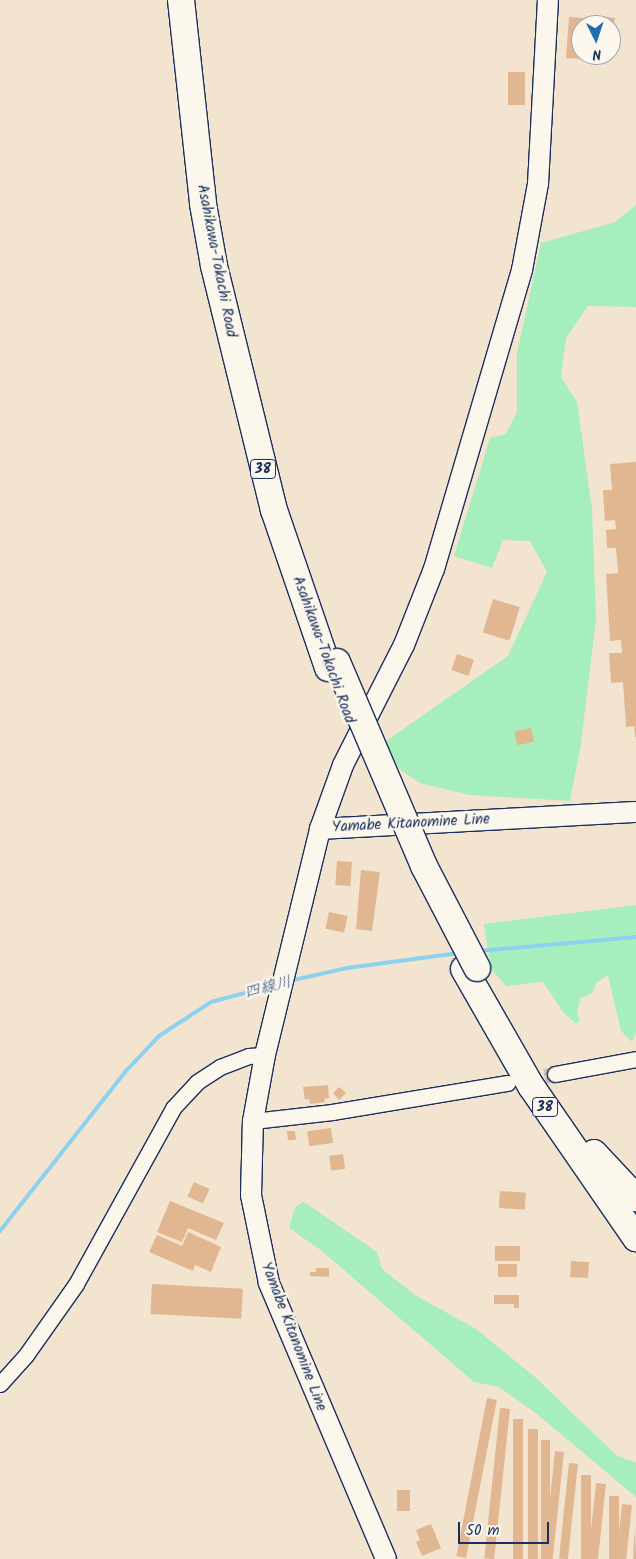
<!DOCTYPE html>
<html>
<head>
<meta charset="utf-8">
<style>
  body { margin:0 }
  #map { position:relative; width:636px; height:1559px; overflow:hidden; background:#f3e4d0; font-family:Kalam,"Klee One",sans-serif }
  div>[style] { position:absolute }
  .green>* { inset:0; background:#a6eebc }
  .stream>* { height:4px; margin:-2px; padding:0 2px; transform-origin:2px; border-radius:2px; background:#8cd1ed }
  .building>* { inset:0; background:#e0b790; transform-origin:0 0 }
  .street-tunnel>* { height:15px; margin-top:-7.5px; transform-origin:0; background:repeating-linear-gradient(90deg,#c8c0b9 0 15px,transparent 0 23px) }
  .roads { filter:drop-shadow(1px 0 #1b2f5e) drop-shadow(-1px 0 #1b2f5e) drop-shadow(0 1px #1b2f5e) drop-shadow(0 -1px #1b2f5e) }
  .street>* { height:15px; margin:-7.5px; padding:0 7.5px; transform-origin:7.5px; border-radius:7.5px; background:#fbf7ec }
  .secondary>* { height:20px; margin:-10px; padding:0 10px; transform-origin:10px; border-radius:10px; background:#fbf7ec }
  .highway>* { height:26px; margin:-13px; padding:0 13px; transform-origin:13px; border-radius:13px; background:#fbf7ec }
  .bridges { filter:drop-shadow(1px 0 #1b2f5e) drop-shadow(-1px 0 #1b2f5e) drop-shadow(0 1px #1b2f5e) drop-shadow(0 -1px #1b2f5e) }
  .highway-bridge>* { height:26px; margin:-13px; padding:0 13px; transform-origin:13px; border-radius:13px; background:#fbf7ec }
  span { translate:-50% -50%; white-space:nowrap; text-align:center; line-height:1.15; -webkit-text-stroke:5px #fbf7ec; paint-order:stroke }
  .shield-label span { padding:1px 4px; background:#fbf7ec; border:1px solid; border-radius:4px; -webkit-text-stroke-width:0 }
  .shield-label { font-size:14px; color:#1b2f5e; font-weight:700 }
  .street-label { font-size:15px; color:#1b2f5e }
  .water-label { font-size:16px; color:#375882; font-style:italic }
  .north { position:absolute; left:571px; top:15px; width:50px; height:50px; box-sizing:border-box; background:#fbf7ec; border:1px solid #a1a7b3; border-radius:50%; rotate:176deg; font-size:14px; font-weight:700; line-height:20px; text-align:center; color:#1b2f5e }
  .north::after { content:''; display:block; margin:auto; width:18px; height:22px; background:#1f6fb2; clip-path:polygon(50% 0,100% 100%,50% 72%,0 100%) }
  .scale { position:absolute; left:458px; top:1522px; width:91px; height:22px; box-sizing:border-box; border:2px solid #1b2f5e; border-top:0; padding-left:6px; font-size:15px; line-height:18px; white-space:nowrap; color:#1b2f5e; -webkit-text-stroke:4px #fbf7ec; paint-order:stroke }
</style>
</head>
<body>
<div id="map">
  <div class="green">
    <div style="clip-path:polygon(636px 205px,636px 307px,588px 306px,566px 338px,561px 377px,577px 402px,592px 509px,596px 619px,581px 744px,570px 801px,469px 795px,420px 783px,395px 766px,386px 741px,508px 656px,547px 572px,530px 541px,503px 540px,492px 568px,454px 556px,490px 438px,506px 434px,517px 412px,517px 353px,541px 243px,615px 222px)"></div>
    <div style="clip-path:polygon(636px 905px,636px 1033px,632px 1042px,621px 1031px,608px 975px,596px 983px,592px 993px,580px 999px,577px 1013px,580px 1020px,576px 1024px,563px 1012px,543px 982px,506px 986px,491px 969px,484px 924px)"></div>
    <div style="clip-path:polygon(304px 1202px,377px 1252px,382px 1269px,415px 1295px,476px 1329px,535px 1377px,616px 1455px,636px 1463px,636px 1497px,537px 1414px,499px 1387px,474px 1382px,322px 1251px,289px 1228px,295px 1207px)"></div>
  </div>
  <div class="stream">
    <div style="left:479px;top:951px;width:158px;rotate:-5.1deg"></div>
    <div style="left:289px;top:981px;width:59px;rotate:-12.6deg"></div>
    <div style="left:347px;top:968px;width:113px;rotate:-7.6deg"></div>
    <div style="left:0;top:1231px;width:204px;rotate:-51.8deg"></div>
    <div style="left:126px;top:1071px;width:48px;rotate:-46.7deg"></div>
    <div style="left:159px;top:1036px;width:62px;rotate:-33.2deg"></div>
    <div style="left:211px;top:1002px;width:66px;rotate:-14.9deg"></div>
  </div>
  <div class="building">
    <div style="clip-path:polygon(599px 16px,615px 18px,612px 39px,611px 25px,597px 25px)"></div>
    <div style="clip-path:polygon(569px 17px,584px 18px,584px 25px,581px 25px,581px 59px,566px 58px)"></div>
    <div style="left:508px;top:72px;width:17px;height:33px"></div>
    <div style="clip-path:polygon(636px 462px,636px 737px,635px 737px,634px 726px,626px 727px,623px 682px,611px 683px,609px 653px,622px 653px,621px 640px,610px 641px,606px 574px,618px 573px,616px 548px,607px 548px,606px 530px,616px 529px,615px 520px,605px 521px,603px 490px,612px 490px,610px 464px)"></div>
    <div style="left:493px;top:599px;width:28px;height:35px;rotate:17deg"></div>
    <div style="left:457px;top:654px;width:18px;height:17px;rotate:19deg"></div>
    <div style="left:531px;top:728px;width:14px;height:17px;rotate:78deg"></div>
    <div style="left:337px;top:861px;width:15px;height:24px;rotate:4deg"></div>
    <div style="clip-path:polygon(361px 870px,380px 872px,372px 931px,356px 929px)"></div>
    <div style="left:329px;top:912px;width:19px;height:17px;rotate:12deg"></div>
    <div style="clip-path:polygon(328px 1085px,329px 1098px,324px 1099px,325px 1102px,310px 1104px,309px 1099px,305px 1100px,303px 1087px)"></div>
    <div style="clip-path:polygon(339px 1087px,346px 1093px,339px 1100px,333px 1093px)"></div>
    <div style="left:331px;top:1128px;width:15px;height:24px;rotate:82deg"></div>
    <div style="clip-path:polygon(287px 1131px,295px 1131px,296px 1140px,288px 1140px)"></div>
    <div style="left:343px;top:1154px;width:15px;height:14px;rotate:82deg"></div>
    <div style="left:194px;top:1182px;width:17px;height:16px;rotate:24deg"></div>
    <div style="left:500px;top:1191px;width:26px;height:17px;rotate:4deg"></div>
    <div style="clip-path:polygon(170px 1201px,224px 1223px,216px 1240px,188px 1228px,182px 1242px,157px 1232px)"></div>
    <div style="clip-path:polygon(188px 1232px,221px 1247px,211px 1272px,195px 1265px,193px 1271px,149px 1252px,157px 1235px,182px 1246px)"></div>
    <div style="left:495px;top:1246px;width:25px;height:15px"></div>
    <div style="left:571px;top:1261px;width:18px;height:16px;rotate:3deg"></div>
    <div style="left:498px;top:1264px;width:19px;height:13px"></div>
    <div style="clip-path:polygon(316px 1268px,329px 1268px,329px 1277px,310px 1276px,310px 1272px,316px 1272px)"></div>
    <div style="left:152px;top:1284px;width:91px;height:30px;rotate:3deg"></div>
    <div style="clip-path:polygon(494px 1295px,519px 1295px,519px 1308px,514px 1308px,514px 1304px,494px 1304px)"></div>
    <div style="left:487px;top:1398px;width:10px;height:161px;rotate:11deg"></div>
    <div style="left:500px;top:1408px;width:10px;height:151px;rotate:6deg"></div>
    <div style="left:513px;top:1419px;width:10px;height:140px"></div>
    <div style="left:528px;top:1429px;width:10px;height:130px"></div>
    <div style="left:541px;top:1440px;width:9px;height:119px"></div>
    <div style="left:555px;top:1451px;width:9px;height:108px;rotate:6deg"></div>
    <div style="left:569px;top:1463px;width:9px;height:96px;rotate:6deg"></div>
    <div style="left:581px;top:1475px;width:10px;height:84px"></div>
    <div style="left:596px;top:1483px;width:10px;height:76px;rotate:6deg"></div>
    <div style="left:397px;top:1490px;width:13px;height:21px"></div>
    <div style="left:609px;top:1496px;width:10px;height:63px"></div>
    <div style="left:622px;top:1504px;width:10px;height:55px;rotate:6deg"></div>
    <div style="clip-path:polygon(431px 1524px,441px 1548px,422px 1556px,416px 1542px,420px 1540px,416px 1530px)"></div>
    <div style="clip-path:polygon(635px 1528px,636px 1559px,633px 1559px)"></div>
  </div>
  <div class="street-tunnel">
    <div style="left:522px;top:1080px;width:34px;rotate:-10deg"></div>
  </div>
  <div class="roads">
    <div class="street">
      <div style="left:555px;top:1074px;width:82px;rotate:-10.5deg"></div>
      <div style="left:253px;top:1121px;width:80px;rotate:-6.5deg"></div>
      <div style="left:332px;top:1112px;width:178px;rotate:-9.4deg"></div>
      <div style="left:0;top:1384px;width:39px;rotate:-48deg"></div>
      <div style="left:26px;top:1355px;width:87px;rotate:-54.8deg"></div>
      <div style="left:76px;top:1284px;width:201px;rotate:-61.1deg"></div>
      <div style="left:173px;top:1108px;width:35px;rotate:-47deg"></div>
      <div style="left:197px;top:1082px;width:27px;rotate:-33deg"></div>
      <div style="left:220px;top:1067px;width:30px;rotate:-21deg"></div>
      <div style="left:248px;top:1056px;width:17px;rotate:-3deg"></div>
    </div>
    <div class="secondary">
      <div style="left:320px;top:829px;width:316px;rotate:-3.1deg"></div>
      <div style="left:386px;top:1559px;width:300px;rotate:-113deg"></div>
      <div style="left:269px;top:1283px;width:90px;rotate:-101.6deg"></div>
      <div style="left:251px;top:1195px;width:74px;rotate:-88.5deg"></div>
      <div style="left:253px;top:1121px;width:67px;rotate:-79.7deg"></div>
      <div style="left:265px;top:1055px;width:233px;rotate:-76.3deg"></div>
      <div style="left:320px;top:829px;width:68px;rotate:-70.2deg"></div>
      <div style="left:343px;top:765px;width:135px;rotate:-63.1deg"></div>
      <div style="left:404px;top:645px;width:82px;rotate:-68.5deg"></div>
      <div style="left:434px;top:569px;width:312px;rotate:-73.6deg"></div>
      <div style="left:522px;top:270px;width:87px;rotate:-79.5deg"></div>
      <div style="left:538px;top:184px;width:184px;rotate:-86.9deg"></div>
    </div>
    <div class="highway">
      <div style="left:181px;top:0;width:205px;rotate:83.8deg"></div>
      <div style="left:203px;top:204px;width:63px;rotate:79.9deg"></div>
      <div style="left:214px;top:266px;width:251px;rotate:76.2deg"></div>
      <div style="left:274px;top:510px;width:167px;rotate:71.1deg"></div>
      <div style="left:464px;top:969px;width:135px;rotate:60.2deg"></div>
      <div style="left:531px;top:1086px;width:185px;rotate:55.4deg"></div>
      <div style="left:594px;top:1153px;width:62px;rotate:47deg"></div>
    </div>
  </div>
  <div class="bridges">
    <div class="highway-bridge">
      <div style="left:337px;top:662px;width:222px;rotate:66.9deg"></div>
      <div style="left:424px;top:866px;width:115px;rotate:62.5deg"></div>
    </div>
  </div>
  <div class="shield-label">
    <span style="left:263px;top:469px">38</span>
    <span style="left:545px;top:1107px">38</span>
  </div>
  <div class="street-label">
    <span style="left:216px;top:261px;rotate:79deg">Asahikawa-Tokachi Road</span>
    <span style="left:323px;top:650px;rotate:70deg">Asahikawa-Tokachi Road</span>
    <span style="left:411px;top:824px;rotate:-3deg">Yamabe Kitanomine Line</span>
    <span style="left:293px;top:1337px;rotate:69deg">Yamabe Kitanomine Line</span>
  </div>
  <div class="water-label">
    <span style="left:268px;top:988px;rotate:-14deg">四線川</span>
  </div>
  <div class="north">N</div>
  <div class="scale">50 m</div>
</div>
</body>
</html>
